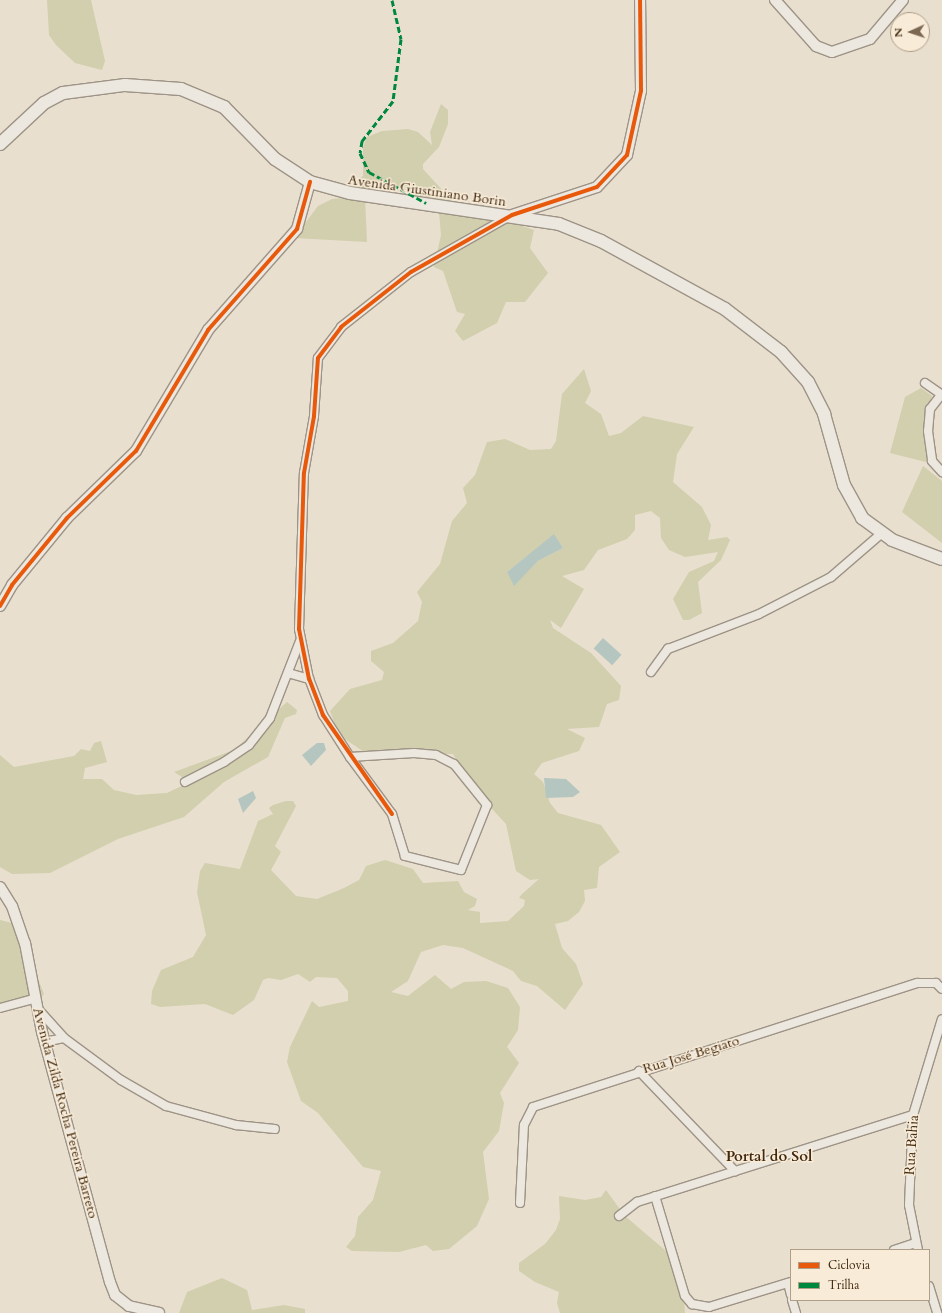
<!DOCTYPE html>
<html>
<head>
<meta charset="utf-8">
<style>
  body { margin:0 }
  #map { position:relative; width:942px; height:1313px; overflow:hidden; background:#e9dfce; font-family:Cardo,serif }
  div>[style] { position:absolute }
  .green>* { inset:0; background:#d1cfad }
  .water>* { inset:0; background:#b5c6c1; transform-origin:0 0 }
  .roads { filter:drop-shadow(1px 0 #9d9386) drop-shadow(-1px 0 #9d9386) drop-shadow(0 1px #9d9386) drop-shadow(0 -1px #9d9386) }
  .minor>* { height:8px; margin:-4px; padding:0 4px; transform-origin:4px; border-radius:4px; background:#ede8df }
  .tertiary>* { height:10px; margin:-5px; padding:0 5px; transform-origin:5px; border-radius:5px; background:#ede8df }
  .secondary>* { height:12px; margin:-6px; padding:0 6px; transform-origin:6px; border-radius:6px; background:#ede8df }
  .quiet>* { height:3px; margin-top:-1.5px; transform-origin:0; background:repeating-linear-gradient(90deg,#00873e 0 6px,transparent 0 9px) }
  .cycleway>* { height:4px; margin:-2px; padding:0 2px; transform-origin:2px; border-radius:2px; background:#e8590c }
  span { translate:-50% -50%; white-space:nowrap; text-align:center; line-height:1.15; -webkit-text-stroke:3px #f8ecd8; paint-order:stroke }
  .street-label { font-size:14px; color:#41280f }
  .neighbourhood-label { font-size:15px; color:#41280f; font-weight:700 }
  .legend { position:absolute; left:790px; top:1249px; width:140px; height:52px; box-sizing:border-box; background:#f8ecd8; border:1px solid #af9e88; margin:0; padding:5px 7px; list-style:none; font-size:12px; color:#41280f }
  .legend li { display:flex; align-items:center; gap:8px; height:20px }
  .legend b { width:20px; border:1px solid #af9e88 }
  .north { position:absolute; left:890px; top:12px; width:40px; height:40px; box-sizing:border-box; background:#f8ecd8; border:1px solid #af9e88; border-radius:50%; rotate:267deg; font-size:11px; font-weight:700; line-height:16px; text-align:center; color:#41280f }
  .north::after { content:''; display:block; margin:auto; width:14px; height:18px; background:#7c6852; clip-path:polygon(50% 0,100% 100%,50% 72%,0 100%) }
</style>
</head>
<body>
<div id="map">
  <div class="green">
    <div style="clip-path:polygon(47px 0,91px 0,105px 61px,102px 70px,75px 63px,56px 45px,49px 35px)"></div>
    <div style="clip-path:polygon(441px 104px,448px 110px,448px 124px,439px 147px,423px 164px,423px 169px,456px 205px,494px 223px,516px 224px,534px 230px,530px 248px,548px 273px,525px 302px,506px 302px,497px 323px,463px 341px,455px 331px,465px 314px,457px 312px,443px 271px,434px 267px,441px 235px,439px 212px,419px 196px,396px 186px,373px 189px,365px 198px,367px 242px,294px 238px,318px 206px,332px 199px,352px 197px,344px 189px,363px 176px,363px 147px,367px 137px,382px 131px,408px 129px,418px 132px,432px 145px,430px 132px)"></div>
    <div style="clip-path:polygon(evenodd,584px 369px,591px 391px,585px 403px,601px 414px,609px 436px,621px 433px,643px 416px,694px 427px,677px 454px,673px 482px,702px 507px,711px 525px,708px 540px,727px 537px,730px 540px,721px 560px,698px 582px,702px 613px,689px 620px,683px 620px,673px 599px,689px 572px,714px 561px,718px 552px,685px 557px,669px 550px,661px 538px,660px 518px,651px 511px,635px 515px,635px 530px,627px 539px,598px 550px,584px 570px,562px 576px,584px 589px,561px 628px,550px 620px,553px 628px,591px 653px,621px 686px,619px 700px,607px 704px,599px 727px,567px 729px,585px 738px,579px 751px,542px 763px,534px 774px,543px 782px,550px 803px,558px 813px,601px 825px,620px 852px,599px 867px,597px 888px,584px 890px,585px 901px,579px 912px,568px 921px,555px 924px,562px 948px,576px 964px,583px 984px,565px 1010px,537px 986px,521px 981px,513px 971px,463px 948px,443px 945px,421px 952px,408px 981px,391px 992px,408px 996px,435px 975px,451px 989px,464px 982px,486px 981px,508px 988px,520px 1007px,518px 1030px,507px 1047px,519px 1063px,500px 1093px,504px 1103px,499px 1131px,483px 1152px,489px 1199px,477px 1226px,449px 1249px,433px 1251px,426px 1245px,399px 1252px,352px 1251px,346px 1247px,355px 1236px,358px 1217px,373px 1200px,381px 1171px,363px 1167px,318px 1113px,301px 1101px,287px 1062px,290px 1047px,312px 1001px,319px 1007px,348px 1001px,348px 991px,337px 978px,316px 977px,310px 982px,298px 974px,281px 980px,268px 978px,263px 980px,254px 1000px,233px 1015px,205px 1004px,160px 1007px,151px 1004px,152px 991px,161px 970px,193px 957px,206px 935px,197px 892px,200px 871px,205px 863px,240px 869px,258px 821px,273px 814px,269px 808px,273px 805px,286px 801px,293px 801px,296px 806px,275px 846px,281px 852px,271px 870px,296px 896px,317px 899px,344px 888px,359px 880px,366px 866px,385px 860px,413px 869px,423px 883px,458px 881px,464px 892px,477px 899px,475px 906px,468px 910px,480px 912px,480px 923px,508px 921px,524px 906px,525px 900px,519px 898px,522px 894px,539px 879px,530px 880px,516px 871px,506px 824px,472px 787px,453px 754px,364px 752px,339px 735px,330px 711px,350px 689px,382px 680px,384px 672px,371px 661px,371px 651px,393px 643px,418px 621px,422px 602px,417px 592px,440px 564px,452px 521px,467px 503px,463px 488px,475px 475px,487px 442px,505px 439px,530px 450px,551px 449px,556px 441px,562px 394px,584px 369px,554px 535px,563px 548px,538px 561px,514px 585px,507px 572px,554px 535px)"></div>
    <div style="clip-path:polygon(921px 388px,932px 396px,927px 413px,930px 463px,890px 453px,905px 397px)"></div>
    <div style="clip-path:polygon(923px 466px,942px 481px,942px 543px,902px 512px)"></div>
    <div style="clip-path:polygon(287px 702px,297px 710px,296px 714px,285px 718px,268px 757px,224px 782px,184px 817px,118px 839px,50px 873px,12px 874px,0 867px,0 755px,14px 767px,74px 756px,81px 749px,90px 751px,94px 743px,101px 741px,107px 762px,85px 768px,83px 779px,102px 779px,114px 790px,136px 795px,167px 793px,190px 782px,174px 772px,234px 750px)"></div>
    <div style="clip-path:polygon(0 920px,16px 924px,44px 994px,37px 1002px,0 1012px)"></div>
    <div style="clip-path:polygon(606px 1190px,625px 1216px,666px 1251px,683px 1284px,685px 1313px,560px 1313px,557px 1303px,559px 1292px,535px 1282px,519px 1271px,519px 1263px,545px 1244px,556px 1230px,560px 1219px,559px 1196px,585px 1200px,601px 1197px)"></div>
    <div style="clip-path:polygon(222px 1278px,247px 1290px,252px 1310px,284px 1305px,305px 1309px,305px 1313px,179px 1313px,187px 1292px)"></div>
  </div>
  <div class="water">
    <div style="clip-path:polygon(554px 534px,563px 548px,538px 561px,514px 586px,507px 572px)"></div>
    <div style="left:603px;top:638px;width:25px;height:14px;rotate:42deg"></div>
    <div style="clip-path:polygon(317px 743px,324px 743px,326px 750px,311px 766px,302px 755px)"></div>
    <div style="clip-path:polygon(544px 778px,566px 779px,580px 792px,573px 797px,546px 798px)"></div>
    <div style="clip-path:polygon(253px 791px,256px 798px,243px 813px,238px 799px)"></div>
  </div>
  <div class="roads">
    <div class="minor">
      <div style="left:925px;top:383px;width:21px;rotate:35deg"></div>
      <div style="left:941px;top:395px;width:18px;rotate:128deg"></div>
      <div style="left:930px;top:409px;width:22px;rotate:95deg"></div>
      <div style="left:928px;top:431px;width:30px;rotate:82deg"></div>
      <div style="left:932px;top:461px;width:15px;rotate:48deg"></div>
      <div style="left:651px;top:672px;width:29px;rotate:-54deg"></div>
      <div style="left:668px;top:649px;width:97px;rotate:-21deg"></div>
      <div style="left:759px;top:614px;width:81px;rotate:-27.2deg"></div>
      <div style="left:831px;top:577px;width:67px;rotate:-40.8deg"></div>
      <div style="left:288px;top:673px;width:22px;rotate:16deg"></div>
      <div style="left:350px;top:757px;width:64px;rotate:-3.6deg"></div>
      <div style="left:414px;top:753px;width:22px;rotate:5deg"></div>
      <div style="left:436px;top:755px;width:20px;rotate:27deg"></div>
      <div style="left:454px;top:764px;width:53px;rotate:51.2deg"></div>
      <div style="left:487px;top:805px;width:70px;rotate:111.8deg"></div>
      <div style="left:461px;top:870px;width:58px;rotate:-166deg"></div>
      <div style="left:405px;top:856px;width:44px;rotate:-107.2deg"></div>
      <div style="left:392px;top:814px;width:71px;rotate:-126.4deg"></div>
      <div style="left:350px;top:757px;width:50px;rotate:-122.7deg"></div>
      <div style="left:323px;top:715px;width:39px;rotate:-111deg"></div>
      <div style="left:309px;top:679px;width:51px;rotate:-101.3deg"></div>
      <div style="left:299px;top:629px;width:156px;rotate:-88.2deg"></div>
      <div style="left:304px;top:473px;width:58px;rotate:-80deg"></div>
      <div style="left:314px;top:416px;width:58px;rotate:-86.1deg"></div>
      <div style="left:318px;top:358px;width:39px;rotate:-53deg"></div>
      <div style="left:341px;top:327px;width:89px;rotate:-38.2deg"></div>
      <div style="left:411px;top:272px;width:114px;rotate:-29.5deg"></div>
      <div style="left:185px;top:782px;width:44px;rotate:-27.1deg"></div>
      <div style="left:224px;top:762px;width:30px;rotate:-34deg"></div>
      <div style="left:249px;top:745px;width:34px;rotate:-52deg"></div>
      <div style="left:270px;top:718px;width:83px;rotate:-68.7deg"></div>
      <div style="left:0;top:1008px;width:35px;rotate:-15deg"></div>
      <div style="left:38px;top:1009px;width:39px;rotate:48deg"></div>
      <div style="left:64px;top:1038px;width:71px;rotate:36.4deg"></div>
      <div style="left:121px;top:1080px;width:52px;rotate:30deg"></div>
      <div style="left:166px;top:1106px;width:73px;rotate:15.2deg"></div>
      <div style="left:236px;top:1125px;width:39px;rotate:6deg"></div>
      <div style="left:44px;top:1042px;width:20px;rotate:-11deg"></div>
      <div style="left:639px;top:1071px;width:139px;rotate:46.2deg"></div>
      <div style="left:655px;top:1196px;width:104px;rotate:73.3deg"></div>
      <div style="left:685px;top:1296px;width:11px;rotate:49deg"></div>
      <div style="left:692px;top:1304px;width:17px;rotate:10deg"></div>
      <div style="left:709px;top:1307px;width:86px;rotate:-17deg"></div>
      <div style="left:520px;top:1203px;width:78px;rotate:-87.1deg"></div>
      <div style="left:524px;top:1125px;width:20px;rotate:-63deg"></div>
      <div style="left:533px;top:1107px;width:404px;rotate:-17.9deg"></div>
      <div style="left:918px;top:983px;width:18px"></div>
      <div style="left:936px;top:983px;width:8px;rotate:45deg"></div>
      <div style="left:619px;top:1216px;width:23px;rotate:-38deg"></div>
      <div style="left:637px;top:1202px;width:289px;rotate:-17.5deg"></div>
      <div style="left:894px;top:1250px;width:23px;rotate:-18deg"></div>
      <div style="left:918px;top:1250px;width:46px;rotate:-101.3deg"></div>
      <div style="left:909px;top:1205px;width:90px;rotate:-87.5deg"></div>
      <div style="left:913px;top:1115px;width:100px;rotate:-73.2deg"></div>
      <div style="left:788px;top:1283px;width:12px;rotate:76deg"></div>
      <div style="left:929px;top:1286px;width:28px;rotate:73deg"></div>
      <div style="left:792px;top:1300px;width:14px;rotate:73deg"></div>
    </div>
    <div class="tertiary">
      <div style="left:775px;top:0;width:62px;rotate:48.3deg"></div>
      <div style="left:816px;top:46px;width:17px;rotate:21deg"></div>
      <div style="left:832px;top:52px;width:40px;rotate:-18.9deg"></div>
      <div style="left:870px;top:39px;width:51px;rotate:-49.8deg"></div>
      <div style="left:512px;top:215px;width:89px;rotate:-18.2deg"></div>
      <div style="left:597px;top:187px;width:44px;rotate:-46.8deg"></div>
      <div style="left:627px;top:155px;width:66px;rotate:-77.7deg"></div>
      <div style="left:641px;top:91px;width:91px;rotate:-90.6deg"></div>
      <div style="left:0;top:606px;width:24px;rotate:-60deg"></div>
      <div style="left:12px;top:585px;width:87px;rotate:-50.6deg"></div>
      <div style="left:67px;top:518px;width:96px;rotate:-44.2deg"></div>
      <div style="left:136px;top:451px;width:141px;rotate:-59.2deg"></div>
      <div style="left:208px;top:330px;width:135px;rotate:-48.6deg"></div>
      <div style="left:297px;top:229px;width:49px;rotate:-74.5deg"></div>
      <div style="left:0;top:887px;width:22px;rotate:58deg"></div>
      <div style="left:12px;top:906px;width:39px;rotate:71deg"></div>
      <div style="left:25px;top:943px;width:91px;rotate:79.2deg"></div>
      <div style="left:42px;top:1032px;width:259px;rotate:74.8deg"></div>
      <div style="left:110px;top:1282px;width:14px;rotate:69deg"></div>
      <div style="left:115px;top:1295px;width:18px;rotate:38deg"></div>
      <div style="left:129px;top:1306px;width:31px;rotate:13deg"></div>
    </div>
    <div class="secondary">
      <div style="left:0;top:144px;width:60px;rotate:-43deg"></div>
      <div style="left:44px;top:103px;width:21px;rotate:-28deg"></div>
      <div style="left:63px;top:93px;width:63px;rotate:-7.4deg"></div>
      <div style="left:125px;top:85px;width:56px;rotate:4.1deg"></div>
      <div style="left:181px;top:89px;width:47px;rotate:22.7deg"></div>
      <div style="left:224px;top:107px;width:73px;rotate:45.6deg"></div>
      <div style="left:275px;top:159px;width:42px;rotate:33.3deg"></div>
      <div style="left:310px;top:182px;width:41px;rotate:15.4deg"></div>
      <div style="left:350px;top:193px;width:211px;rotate:8.4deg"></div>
      <div style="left:559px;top:224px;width:45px;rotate:22deg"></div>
      <div style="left:601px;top:241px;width:141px;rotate:28.7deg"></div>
      <div style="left:725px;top:309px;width:71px;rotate:37.5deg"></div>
      <div style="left:781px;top:352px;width:40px;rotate:48deg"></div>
      <div style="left:808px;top:382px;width:36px;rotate:63deg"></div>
      <div style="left:824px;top:414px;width:74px;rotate:74.3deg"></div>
      <div style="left:844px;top:485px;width:38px;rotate:61deg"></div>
      <div style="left:862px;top:518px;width:37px;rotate:36deg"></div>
      <div style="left:892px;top:540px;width:53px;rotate:20.8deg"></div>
    </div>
  </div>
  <div class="quiet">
    <div style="left:392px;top:0;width:40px;rotate:77deg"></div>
    <div style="left:401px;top:39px;width:63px;rotate:97.4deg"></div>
    <div style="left:393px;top:101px;width:51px;rotate:127.8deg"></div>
    <div style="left:362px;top:141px;width:12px;rotate:99deg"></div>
    <div style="left:360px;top:153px;width:21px;rotate:65deg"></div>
    <div style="left:369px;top:172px;width:65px;rotate:28.5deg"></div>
  </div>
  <div class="cycleway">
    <div style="left:0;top:606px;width:24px;rotate:-60deg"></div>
    <div style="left:12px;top:585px;width:87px;rotate:-50.6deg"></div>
    <div style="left:67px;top:518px;width:96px;rotate:-44.2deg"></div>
    <div style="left:136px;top:451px;width:141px;rotate:-59.2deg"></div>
    <div style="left:208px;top:330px;width:135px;rotate:-48.6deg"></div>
    <div style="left:297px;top:229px;width:49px;rotate:-74.5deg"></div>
    <div style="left:392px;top:814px;width:121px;rotate:-124.9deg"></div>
    <div style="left:323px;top:715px;width:39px;rotate:-111deg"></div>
    <div style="left:309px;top:679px;width:51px;rotate:-101.3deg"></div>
    <div style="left:299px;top:629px;width:156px;rotate:-88.2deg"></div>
    <div style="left:304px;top:473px;width:58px;rotate:-80deg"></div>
    <div style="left:314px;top:416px;width:58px;rotate:-86.1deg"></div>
    <div style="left:318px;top:358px;width:39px;rotate:-53deg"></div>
    <div style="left:341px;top:327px;width:89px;rotate:-38.2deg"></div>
    <div style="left:411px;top:272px;width:116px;rotate:-29.4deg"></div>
    <div style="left:512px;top:215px;width:89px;rotate:-18.2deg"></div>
    <div style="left:597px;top:187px;width:44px;rotate:-46.8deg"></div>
    <div style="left:627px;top:155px;width:66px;rotate:-77.7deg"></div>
    <div style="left:641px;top:91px;width:91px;rotate:-90.6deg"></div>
  </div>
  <div class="street-label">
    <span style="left:427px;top:191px;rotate:8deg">Avenida Giustiniano Borin</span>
    <span style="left:691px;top:1055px;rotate:-17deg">Rua José Begiato</span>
    <span style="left:65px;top:1113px;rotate:75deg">Avenida Zilda Rocha Pereira Barreto</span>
    <span style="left:912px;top:1145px;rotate:-86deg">Rua Bahia</span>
  </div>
  <div class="neighbourhood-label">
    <span style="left:769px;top:1157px">Portal do Sol</span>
  </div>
  <ul class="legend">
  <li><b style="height:5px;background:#e8590c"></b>Ciclovia</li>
  <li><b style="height:5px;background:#00873e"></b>Trilha</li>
  </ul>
  <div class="north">N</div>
</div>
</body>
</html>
